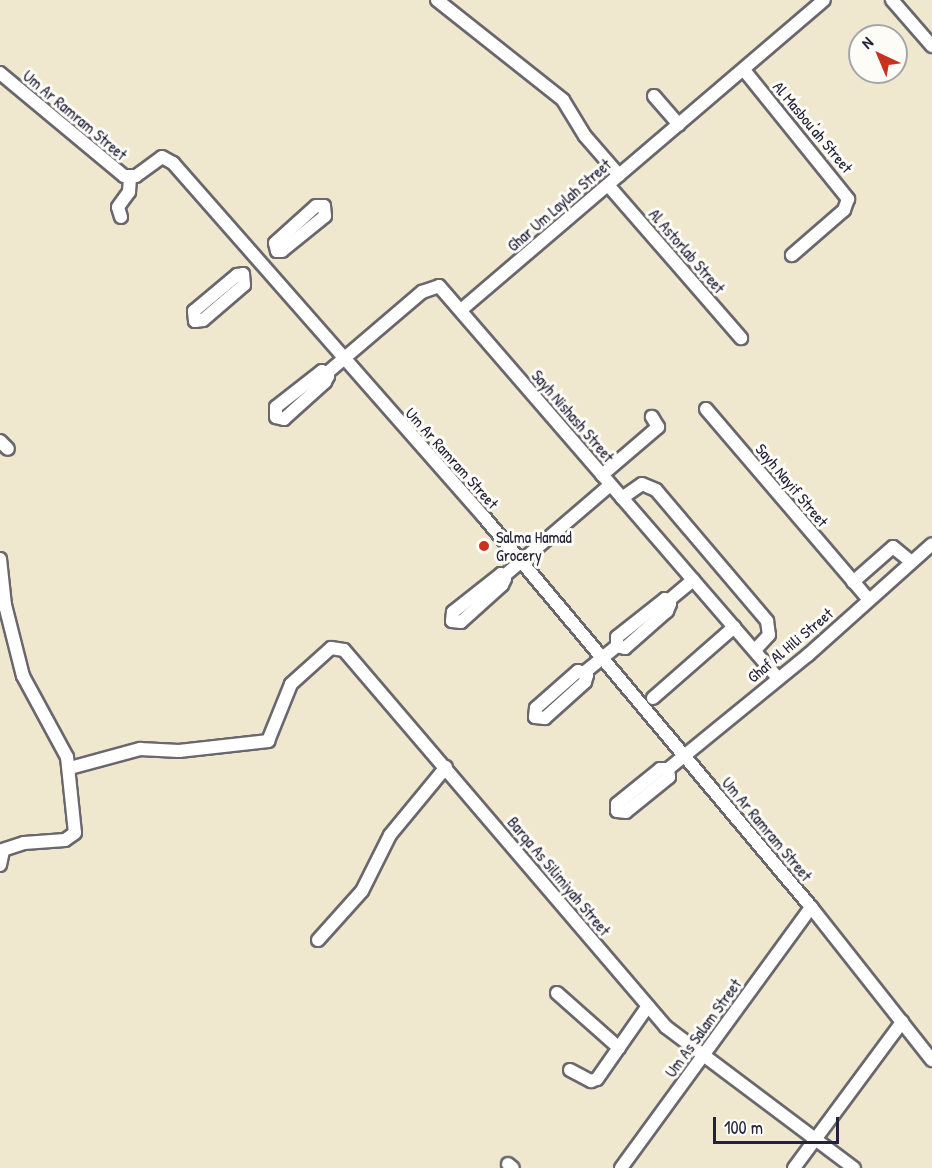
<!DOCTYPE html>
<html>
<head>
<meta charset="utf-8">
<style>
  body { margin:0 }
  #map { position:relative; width:932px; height:1168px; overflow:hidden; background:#efe8ce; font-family:"Patrick Hand",sans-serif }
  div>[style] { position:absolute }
  .roads { filter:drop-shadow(2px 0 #6a676e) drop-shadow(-2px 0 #6a676e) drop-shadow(0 2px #6a676e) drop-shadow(0 -2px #6a676e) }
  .minor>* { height:12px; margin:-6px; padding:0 6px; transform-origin:6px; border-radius:6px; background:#fff }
  .dots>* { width:16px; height:16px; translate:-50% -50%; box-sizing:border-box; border:3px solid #fdfcf7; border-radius:50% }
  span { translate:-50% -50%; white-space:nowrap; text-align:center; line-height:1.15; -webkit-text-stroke:6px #fdfcf7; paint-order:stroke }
  .street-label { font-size:16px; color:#22223b }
  .poi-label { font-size:16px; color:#22223b }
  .left { translate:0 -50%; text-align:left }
  .north { position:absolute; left:848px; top:24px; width:60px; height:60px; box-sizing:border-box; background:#fdfcf7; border:2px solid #a5a5ac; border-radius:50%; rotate:316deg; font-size:16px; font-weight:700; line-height:24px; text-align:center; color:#22223b }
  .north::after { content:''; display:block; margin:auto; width:21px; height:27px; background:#c8321e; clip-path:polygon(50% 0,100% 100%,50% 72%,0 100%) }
  .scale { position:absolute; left:713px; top:1117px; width:126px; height:27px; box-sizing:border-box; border:3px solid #22223b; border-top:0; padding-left:8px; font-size:18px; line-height:21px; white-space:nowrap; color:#22223b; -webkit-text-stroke:4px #fdfcf7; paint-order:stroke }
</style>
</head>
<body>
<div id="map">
  <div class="roads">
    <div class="minor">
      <div style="left:437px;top:0;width:161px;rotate:38.4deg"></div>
      <div style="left:563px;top:100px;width:42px;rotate:58.6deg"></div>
      <div style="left:585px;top:136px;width:52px;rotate:48.9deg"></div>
      <div style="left:892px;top:0;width:61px;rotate:49deg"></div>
      <div style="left:744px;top:70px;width:166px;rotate:51.1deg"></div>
      <div style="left:848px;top:199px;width:12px;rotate:110deg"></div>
      <div style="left:844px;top:210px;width:69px;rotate:139.1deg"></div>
      <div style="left:0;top:73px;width:161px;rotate:39.7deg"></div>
      <div style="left:124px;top:176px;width:12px"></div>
      <div style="left:136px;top:176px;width:32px;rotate:-36deg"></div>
      <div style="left:162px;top:157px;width:13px;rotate:29deg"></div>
      <div style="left:173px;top:163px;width:471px;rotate:48.7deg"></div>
      <div style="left:484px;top:517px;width:509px;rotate:50.02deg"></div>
      <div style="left:811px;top:907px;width:195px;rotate:51.7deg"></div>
      <div style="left:654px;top:96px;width:38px;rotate:49deg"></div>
      <div style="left:608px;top:185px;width:203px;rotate:49deg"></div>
      <div style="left:316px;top:206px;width:8px"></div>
      <div style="left:324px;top:206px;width:10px;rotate:84deg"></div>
      <div style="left:325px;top:216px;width:55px;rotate:140.9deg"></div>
      <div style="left:282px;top:251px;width:5px;rotate:180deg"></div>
      <div style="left:277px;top:251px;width:8px;rotate:-104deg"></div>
      <div style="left:275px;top:243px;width:55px;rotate:-42.1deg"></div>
      <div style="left:121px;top:217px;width:10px;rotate:-107deg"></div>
      <div style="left:118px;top:207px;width:19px;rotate:-54deg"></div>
      <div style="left:129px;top:192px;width:15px;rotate:-86deg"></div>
      <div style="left:243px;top:274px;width:11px;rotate:85deg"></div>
      <div style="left:244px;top:285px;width:54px;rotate:139.5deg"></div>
      <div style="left:203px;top:320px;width:8px;rotate:173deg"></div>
      <div style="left:195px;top:321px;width:10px;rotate:-96deg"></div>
      <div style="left:194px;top:311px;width:56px;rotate:-39.9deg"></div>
      <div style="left:237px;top:275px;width:6px;rotate:-9deg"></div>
      <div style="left:461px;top:310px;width:477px;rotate:-40.5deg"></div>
      <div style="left:322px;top:371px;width:8px;rotate:40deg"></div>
      <div style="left:328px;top:376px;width:7px;rotate:117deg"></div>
      <div style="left:325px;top:382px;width:55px;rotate:137.9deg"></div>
      <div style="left:284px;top:419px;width:8px;rotate:-166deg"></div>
      <div style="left:276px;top:417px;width:10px;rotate:-90deg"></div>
      <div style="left:276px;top:407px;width:58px;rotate:-38deg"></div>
      <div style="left:327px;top:373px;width:125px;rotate:-40.5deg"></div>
      <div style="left:422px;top:292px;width:18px;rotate:-19deg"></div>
      <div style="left:439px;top:286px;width:517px;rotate:49.16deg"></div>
      <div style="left:706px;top:409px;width:250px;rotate:49.5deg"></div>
      <div style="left:0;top:441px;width:11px;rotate:45deg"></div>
      <div style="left:602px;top:475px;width:74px;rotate:-40.6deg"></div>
      <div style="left:658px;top:427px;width:12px;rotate:-121deg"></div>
      <div style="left:622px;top:498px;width:24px;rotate:-35deg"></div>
      <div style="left:642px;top:484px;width:15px;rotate:23deg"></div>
      <div style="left:656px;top:490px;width:172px;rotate:49.7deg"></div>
      <div style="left:767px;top:621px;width:14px;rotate:82deg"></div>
      <div style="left:769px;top:635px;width:21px;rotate:133deg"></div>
      <div style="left:0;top:559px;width:46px;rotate:83.8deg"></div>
      <div style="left:5px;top:605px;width:73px;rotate:75.8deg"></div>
      <div style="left:23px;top:676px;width:92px;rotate:61.5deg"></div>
      <div style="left:67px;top:757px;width:76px;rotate:84deg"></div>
      <div style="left:75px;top:833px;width:12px;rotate:145deg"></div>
      <div style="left:65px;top:840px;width:41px;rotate:175.8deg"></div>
      <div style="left:24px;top:843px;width:25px;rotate:162deg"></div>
      <div style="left:501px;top:574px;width:6px;rotate:51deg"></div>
      <div style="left:505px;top:579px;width:7px;rotate:117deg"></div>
      <div style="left:502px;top:585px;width:55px;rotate:137.9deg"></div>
      <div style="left:461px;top:622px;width:9px;rotate:-174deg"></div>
      <div style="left:452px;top:621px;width:9px;rotate:-84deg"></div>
      <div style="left:453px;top:612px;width:61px;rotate:-38.4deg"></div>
      <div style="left:504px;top:576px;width:140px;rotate:-40.6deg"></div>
      <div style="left:853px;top:582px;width:53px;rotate:-41.2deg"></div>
      <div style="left:893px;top:547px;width:22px;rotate:39deg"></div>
      <div style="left:665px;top:599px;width:7px;rotate:45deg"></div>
      <div style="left:670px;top:604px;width:8px;rotate:113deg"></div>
      <div style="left:667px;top:611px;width:56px;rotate:138.6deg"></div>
      <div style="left:625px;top:648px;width:8px;rotate:-166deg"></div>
      <div style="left:617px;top:646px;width:9px;rotate:-90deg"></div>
      <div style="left:617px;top:637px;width:61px;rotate:-38.4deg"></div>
      <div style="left:668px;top:601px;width:33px;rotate:-40deg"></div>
      <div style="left:578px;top:671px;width:10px;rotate:24deg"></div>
      <div style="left:587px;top:675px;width:7px;rotate:106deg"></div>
      <div style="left:585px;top:682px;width:54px;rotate:138deg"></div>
      <div style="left:545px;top:718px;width:10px;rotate:-174deg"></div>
      <div style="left:535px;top:717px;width:9px;rotate:-84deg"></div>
      <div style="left:536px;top:708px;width:56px;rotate:-41.4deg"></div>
      <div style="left:585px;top:672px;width:41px;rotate:-39.1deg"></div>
      <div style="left:653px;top:698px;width:108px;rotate:-41.2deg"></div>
      <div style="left:70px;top:768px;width:73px;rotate:-15.2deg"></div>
      <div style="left:140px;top:749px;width:39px;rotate:3deg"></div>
      <div style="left:179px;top:751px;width:90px;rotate:-6.4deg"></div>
      <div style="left:268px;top:741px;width:61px;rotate:-68deg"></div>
      <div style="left:291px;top:684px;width:54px;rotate:-42deg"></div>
      <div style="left:331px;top:648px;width:13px;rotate:9deg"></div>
      <div style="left:344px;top:650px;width:496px;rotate:49.5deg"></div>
      <div style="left:666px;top:1027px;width:235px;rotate:36.9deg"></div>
      <div style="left:660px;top:769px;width:8px"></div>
      <div style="left:668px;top:769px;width:8px;rotate:83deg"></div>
      <div style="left:669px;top:777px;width:55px;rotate:140.9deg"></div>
      <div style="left:626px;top:812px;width:9px;rotate:-174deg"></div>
      <div style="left:617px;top:811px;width:7px;rotate:-90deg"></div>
      <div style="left:617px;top:804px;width:55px;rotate:-39.1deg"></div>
      <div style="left:668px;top:769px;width:181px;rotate:-39.2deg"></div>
      <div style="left:808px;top:655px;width:166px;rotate:-41.8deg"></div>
      <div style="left:0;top:865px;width:14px;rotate:-78deg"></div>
      <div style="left:318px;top:940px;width:66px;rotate:-48.1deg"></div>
      <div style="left:362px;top:891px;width:63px;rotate:-63.4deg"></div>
      <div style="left:390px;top:835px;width:88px;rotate:-50.5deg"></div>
      <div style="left:557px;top:993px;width:83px;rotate:41.6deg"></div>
      <div style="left:570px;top:1070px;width:24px;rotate:28deg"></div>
      <div style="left:591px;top:1081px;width:6px;rotate:-18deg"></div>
      <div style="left:597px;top:1079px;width:89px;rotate:-55.1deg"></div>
      <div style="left:508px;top:1164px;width:6px;rotate:39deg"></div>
      <div style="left:621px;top:1168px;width:323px;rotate:-53.9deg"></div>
      <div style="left:794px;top:1168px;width:182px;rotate:-53.5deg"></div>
    </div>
  </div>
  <div class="dots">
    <div style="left:484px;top:546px;background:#c8321e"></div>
  </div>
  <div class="street-label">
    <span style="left:75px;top:115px;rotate:40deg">Um Ar Ramram Street</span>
    <span style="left:813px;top:127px;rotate:50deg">Al Masbou'ah Street</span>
    <span style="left:559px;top:205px;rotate:-41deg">Ghar Um Laylah Street</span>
    <span style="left:687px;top:251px;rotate:49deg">Al Astorlab Street</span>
    <span style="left:573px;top:416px;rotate:49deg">Sayh Nishash Street</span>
    <span style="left:452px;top:458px;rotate:48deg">Um Ar Ramram Street</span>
    <span style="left:792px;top:485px;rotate:50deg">Sayh Nayif Street</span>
    <span style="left:790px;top:645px;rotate:-40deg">Ghaf Al Hili Street</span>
    <span style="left:767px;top:829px;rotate:50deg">Um Ar Ramram Street</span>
    <span style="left:559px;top:876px;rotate:50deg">Barqa As Silimiyah Street</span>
    <span style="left:703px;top:1028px;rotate:-54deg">Um As Salam Street</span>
  </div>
  <div class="poi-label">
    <span class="left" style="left:496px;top:546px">Salma Hamad<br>Grocery</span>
  </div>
  <div class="north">N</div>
  <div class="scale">100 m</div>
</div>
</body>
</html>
